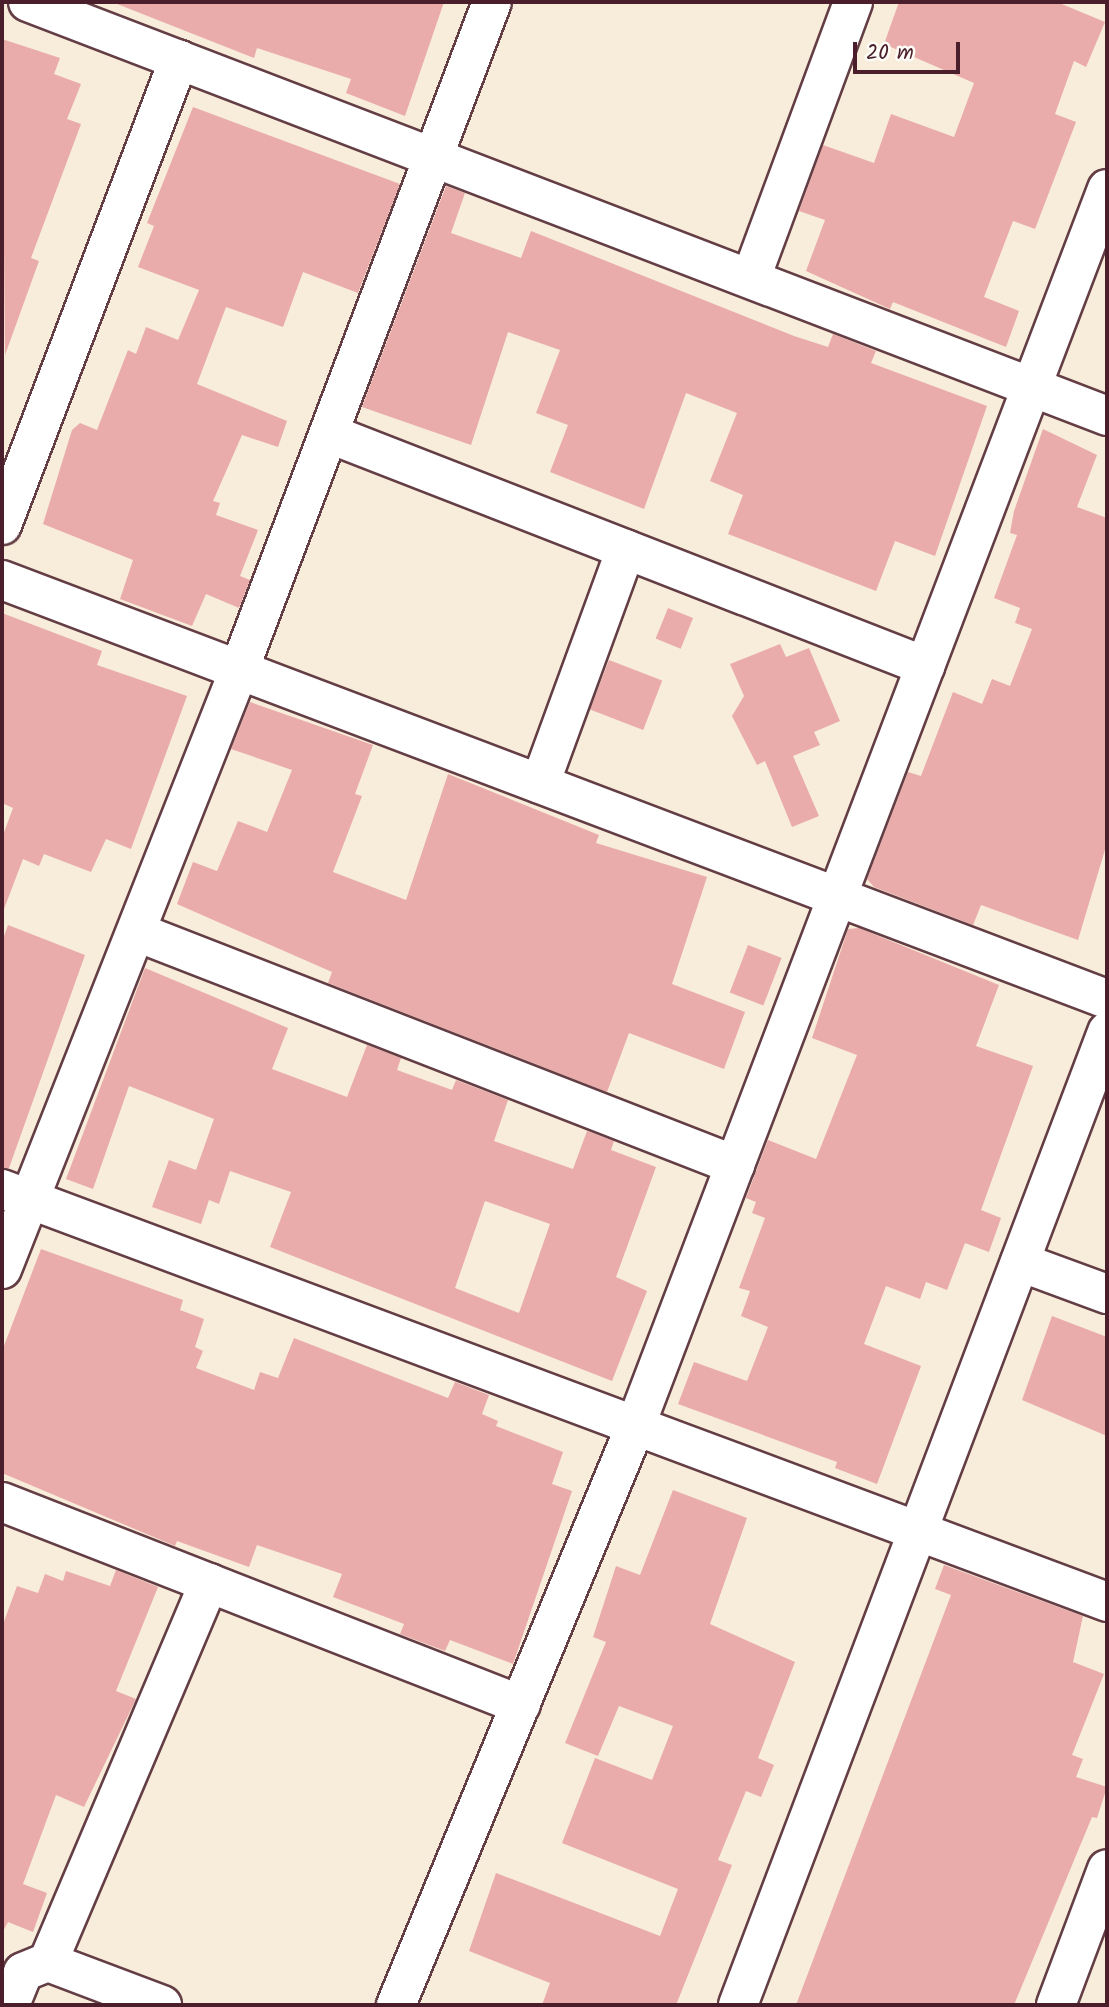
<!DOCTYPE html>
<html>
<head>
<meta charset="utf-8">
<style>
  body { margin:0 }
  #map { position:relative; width:1109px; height:2007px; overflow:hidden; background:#f8ecda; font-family:Kalam,sans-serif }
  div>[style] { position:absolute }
  .building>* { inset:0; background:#e9acab; transform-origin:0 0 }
  .roads { filter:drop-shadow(2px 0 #643e45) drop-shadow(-2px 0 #643e45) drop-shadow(0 2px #643e45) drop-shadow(0 -2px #643e45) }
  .minor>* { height:38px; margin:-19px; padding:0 19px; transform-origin:19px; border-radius:19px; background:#fff }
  span { translate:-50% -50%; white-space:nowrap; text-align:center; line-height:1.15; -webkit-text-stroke:5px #fdfcf7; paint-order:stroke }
  .frame { position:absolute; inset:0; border:4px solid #4a1f2b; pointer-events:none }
  .scale { position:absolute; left:853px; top:42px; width:107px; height:32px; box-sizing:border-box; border:4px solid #4a1f2b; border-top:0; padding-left:9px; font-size:21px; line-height:24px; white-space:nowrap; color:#4a1f2b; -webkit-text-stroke:5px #fdfcf7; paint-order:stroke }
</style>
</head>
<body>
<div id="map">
  <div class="building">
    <div style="clip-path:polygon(112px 2px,444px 2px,405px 116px,346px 93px,351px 79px,257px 48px,254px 58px)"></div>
    <div style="clip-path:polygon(899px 2px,1057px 2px,1105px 22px,1086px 67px,1074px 61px,1055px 114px,1076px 122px,1035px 229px,1013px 221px,984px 297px,1019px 311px,1006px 347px,893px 302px,890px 309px,806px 271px,825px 220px,799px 211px,823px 145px,874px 163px,891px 114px,954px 137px,974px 83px,884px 44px)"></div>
    <div style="clip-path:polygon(2px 39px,60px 58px,54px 74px,81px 84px,67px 119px,81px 124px,31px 258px,39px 261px,5px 355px)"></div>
    <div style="clip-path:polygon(193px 107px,400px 184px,358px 293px,303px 272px,283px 327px,226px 307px,197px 384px,287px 421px,278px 447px,242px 435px,213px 501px,220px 503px,216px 515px,258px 530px,240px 576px,250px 580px,239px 608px,206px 594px,192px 626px,120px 599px,133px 560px,43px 524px,72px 430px,80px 423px,97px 430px,128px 350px,136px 354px,146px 327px,178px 340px,199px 290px,138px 267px,154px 226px,147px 223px)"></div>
    <div style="clip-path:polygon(446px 186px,465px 193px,451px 233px,521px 258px,531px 231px,794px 336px,828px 347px,833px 334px,876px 351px,871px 363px,987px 406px,935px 556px,895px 541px,876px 591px,728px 534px,743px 495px,710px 481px,737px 413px,686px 393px,644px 509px,550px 472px,568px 425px,536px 413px,560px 350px,508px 332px,471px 445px,362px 407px)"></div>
    <div style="clip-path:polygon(1043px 429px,1097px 455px,1077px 507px,1107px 518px,1107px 843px,1078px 940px,981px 905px,973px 925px,874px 887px,867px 879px,908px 772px,921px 776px,953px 692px,982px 704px,992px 679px,1010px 686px,1032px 629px,1015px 623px,1020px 608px,994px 598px,1017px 535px,1010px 533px,1014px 511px)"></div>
    <div style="left:668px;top:608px;width:27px;height:33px;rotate:22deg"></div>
    <div style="clip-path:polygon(2px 613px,102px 651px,97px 665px,187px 696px,131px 849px,106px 839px,91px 872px,44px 854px,39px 866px,23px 859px,4px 909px,2px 838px,13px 808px,2px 803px)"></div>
    <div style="clip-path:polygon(780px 644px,786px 657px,809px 648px,840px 721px,814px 732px,820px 745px,793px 756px,819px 816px,792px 827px,765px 761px,757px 765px,732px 716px,744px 696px,730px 664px)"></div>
    <div style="left:609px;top:660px;width:57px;height:53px;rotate:21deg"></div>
    <div style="clip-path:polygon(250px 702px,373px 745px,355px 794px,362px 796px,333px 872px,406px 900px,448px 774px,599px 835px,596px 843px,707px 877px,672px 984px,745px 1012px,724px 1069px,629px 1033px,607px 1092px,328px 983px,332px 972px,177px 904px,193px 862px,217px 871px,238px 821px,267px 832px,292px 770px,231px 749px)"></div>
    <div style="clip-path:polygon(8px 925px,85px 955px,9px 1168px,2px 1168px,2px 942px)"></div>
    <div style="clip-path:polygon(859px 928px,999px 985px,976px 1046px,1033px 1066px,981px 1210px,1001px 1218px,989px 1252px,965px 1243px,947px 1290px,926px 1282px,920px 1299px,886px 1286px,864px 1344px,921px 1366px,877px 1484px,835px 1468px,837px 1462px,678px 1404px,694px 1362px,747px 1381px,768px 1327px,741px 1316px,750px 1291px,739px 1288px,765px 1218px,752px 1213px,756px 1202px,746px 1198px,768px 1140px,816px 1159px,857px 1055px,812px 1038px,848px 929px)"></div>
    <div style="left:748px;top:945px;width:36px;height:51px;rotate:21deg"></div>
    <div style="clip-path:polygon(evenodd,145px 968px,288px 1028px,272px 1069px,347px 1097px,367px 1045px,401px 1058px,397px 1070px,452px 1090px,456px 1080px,508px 1100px,494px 1141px,573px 1169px,587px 1131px,614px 1141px,611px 1150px,656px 1167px,616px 1277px,647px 1291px,612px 1381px,270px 1247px,291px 1192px,230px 1171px,219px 1204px,209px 1200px,201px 1224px,152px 1207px,169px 1160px,196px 1170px,214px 1119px,129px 1086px,93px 1189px,66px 1179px,145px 968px,485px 1201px,550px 1224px,519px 1313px,455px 1288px,485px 1201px)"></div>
    <div style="clip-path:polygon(41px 1249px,183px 1300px,180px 1310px,204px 1319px,195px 1347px,203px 1351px,196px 1368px,254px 1390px,260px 1372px,278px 1378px,294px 1338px,448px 1398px,455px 1382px,489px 1395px,482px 1414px,498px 1421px,496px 1426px,563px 1452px,552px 1484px,572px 1491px,513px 1664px,450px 1640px,445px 1651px,400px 1634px,404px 1624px,333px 1597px,342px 1574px,257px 1545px,249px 1567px,177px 1541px,175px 1546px,2px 1473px,2px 1351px)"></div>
    <div style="clip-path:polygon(1052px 1316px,1107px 1337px,1107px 1436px,1022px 1400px)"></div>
    <div style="clip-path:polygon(673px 1490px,747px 1518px,710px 1624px,795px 1662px,758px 1758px,774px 1765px,761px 1797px,746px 1791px,718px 1860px,732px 1865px,676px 2005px,542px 2005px,550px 1983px,469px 1951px,496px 1873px,660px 1936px,678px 1889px,562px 1843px,595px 1758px,652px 1780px,673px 1726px,619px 1706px,598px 1756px,565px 1743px,606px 1642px,593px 1637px,616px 1566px,640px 1575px)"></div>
    <div style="clip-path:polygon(944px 1565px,1083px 1616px,1073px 1662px,1104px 1674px,1072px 1755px,1083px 1759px,1076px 1777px,1107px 1787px,1097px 1818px,1092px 1817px,1014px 2005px,796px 2005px,951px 1595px,935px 1589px)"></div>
    <div style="clip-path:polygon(116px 1570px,158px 1587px,116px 1691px,136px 1699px,84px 1807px,56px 1795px,23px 1884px,47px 1893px,33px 1932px,8px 1922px,2px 1933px,2px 1627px,17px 1586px,38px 1593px,45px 1574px,63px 1581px,66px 1571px,110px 1586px)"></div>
  </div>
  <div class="roads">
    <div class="minor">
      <div style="left:28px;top:2px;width:1156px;rotate:20.99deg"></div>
      <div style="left:751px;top:278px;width:294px;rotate:-69.7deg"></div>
      <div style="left:330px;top:434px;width:639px;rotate:21.3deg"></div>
      <div style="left:2px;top:525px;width:498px;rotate:-69.2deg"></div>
      <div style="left:2px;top:580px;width:1182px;rotate:20.77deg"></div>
      <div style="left:540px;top:784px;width:250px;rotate:-69.9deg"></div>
      <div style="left:137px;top:932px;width:642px;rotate:21.29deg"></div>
      <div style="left:2px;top:1189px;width:1180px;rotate:20.49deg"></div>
      <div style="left:1020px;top:1262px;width:93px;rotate:20.2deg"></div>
      <div style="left:2px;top:1269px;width:644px;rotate:-68.41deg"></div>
      <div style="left:239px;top:670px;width:714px;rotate:-69.26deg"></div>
      <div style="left:2px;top:1502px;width:557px;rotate:21.36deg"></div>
      <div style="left:48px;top:1962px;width:122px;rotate:20.7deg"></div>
      <div style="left:10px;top:2005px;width:35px;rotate:-68deg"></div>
      <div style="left:23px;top:1972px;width:27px;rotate:-22deg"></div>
      <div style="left:48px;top:1962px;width:412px;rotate:-67deg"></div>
      <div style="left:396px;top:2005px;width:625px;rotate:-67.54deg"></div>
      <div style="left:635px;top:1427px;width:1325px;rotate:-69.13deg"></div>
      <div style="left:738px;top:2005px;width:1041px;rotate:-69.23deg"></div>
      <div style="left:1056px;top:2005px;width:145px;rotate:-69.4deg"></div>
    </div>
  </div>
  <div class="frame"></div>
  <div class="scale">20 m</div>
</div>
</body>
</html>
